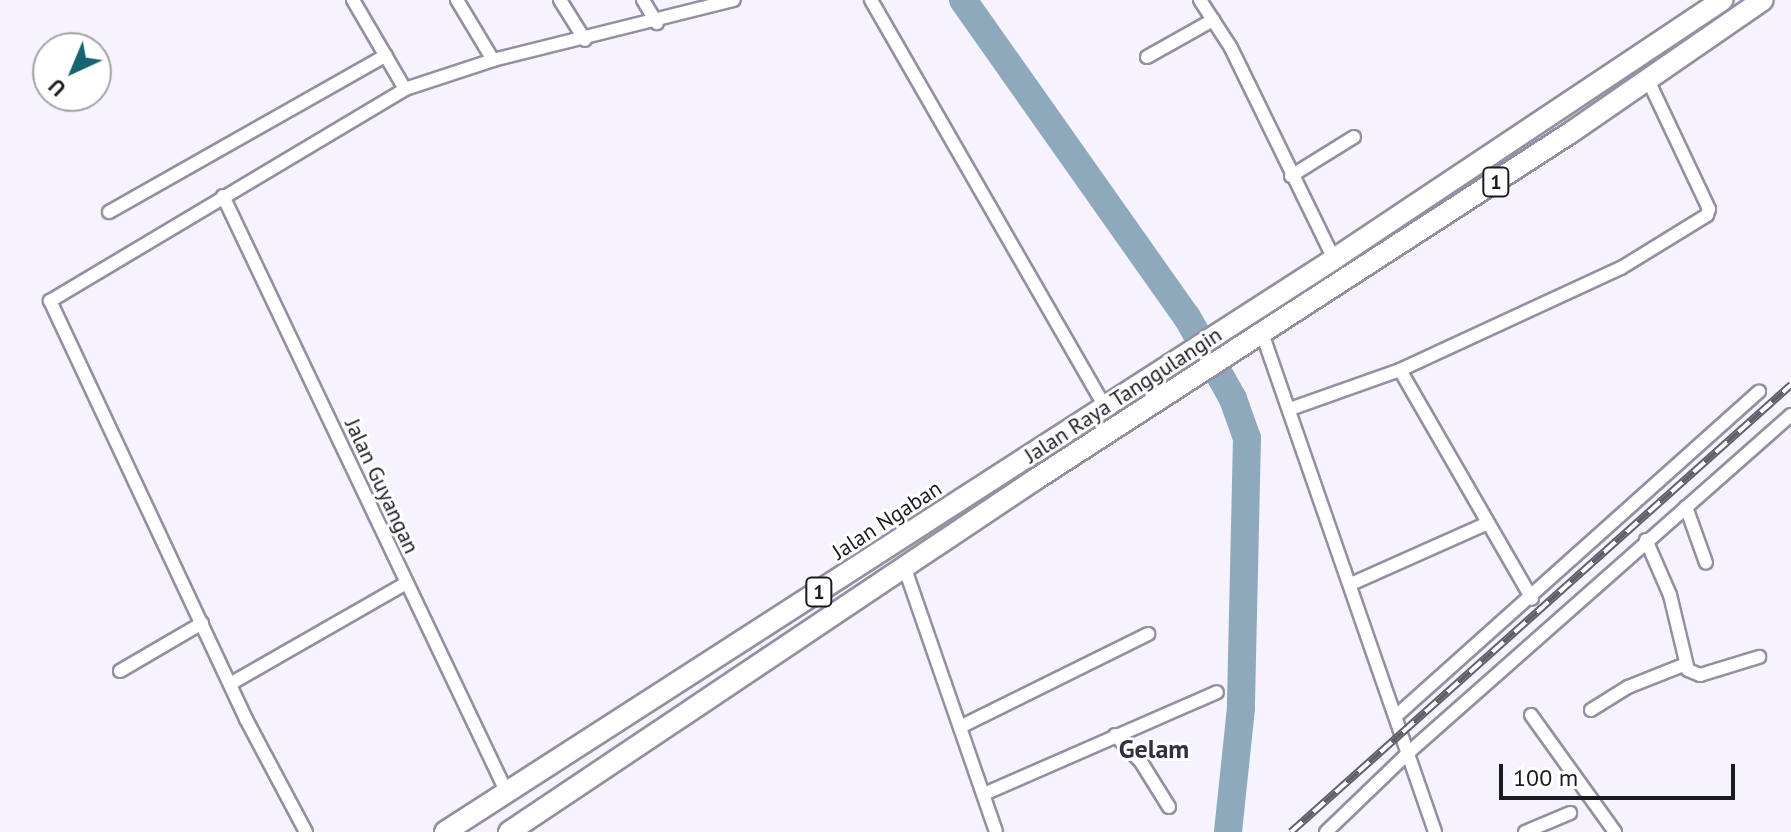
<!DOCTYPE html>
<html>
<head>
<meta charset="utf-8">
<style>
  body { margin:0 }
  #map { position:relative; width:1791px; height:832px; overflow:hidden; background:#f6f3ff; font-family:"PT Sans",sans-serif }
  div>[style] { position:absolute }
  .river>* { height:28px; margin:-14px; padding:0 14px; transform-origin:14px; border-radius:14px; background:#8fa9bc }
  .roads { filter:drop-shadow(2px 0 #9590a1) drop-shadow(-2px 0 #9590a1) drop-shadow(0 2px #9590a1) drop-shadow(0 -2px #9590a1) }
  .minor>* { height:12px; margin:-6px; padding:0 6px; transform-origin:6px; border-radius:6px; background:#fff }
  .trunk>* { height:20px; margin:-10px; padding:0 10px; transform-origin:10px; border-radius:10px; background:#fff }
  .rail>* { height:8px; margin-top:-4px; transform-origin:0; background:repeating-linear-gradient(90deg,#fff 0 15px,#615f67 0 30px); box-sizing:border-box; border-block:2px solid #615f67 }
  span { translate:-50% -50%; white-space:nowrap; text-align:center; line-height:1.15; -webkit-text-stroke:6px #fff; paint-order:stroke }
  .shield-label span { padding:2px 6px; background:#fff; border:2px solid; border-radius:6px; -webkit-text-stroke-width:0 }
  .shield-label { font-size:20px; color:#1c1a21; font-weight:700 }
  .street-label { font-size:22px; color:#1c1a21 }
  .quarter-label { font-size:26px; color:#342f3e; font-weight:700 }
  .north { position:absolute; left:32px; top:32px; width:80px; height:80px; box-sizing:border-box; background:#fff; border:2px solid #a4a3a6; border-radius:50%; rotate:224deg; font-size:22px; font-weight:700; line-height:32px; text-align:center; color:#1c1a21 }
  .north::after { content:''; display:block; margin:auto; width:28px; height:36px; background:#17636e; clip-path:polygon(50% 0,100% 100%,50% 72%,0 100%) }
  .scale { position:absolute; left:1499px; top:764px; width:236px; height:36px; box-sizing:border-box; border:4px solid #1c1a21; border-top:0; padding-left:10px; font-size:24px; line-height:28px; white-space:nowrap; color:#1c1a21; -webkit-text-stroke:6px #fff; paint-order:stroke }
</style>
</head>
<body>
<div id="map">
  <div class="river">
    <div style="left:963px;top:0;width:388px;rotate:54.8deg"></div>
    <div style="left:1187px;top:317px;width:94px;rotate:60.7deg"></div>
    <div style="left:1233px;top:399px;width:41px;rotate:70.3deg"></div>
    <div style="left:1247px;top:438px;width:270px;rotate:91.3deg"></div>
    <div style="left:1241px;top:708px;width:125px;rotate:96deg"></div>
  </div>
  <div class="roads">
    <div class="minor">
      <div style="left:353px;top:0;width:103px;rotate:59.7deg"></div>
      <div style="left:405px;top:89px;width:93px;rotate:-18.2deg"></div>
      <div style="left:493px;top:60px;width:248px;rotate:-14deg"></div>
      <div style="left:457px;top:0;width:70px;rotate:59deg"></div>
      <div style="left:560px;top:0;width:47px;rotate:58deg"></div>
      <div style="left:643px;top:0;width:27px;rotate:59deg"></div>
      <div style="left:871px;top:0;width:467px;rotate:60.1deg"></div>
      <div style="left:1200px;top:0;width:57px;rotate:57.1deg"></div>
      <div style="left:1231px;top:48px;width:235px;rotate:64deg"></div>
      <div style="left:1147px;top:57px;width:76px;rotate:-29.3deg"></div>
      <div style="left:1291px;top:176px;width:74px;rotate:-31.8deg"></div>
      <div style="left:223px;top:196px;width:661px;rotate:64.56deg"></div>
      <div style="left:109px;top:212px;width:318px;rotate:-29.5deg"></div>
      <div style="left:1263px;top:336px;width:525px;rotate:70.87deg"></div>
      <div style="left:1400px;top:370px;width:264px;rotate:60deg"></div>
      <div style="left:1290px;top:409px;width:117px;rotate:-19.5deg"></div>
      <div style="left:1400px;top:370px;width:243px;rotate:-24.8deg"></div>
      <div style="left:1621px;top:268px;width:101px;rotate:-31.6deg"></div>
      <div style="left:1707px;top:215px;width:6px;rotate:-72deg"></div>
      <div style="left:1709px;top:209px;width:143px;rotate:-115.3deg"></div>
      <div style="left:1686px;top:507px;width:59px;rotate:70.3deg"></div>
      <div style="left:1646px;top:540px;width:60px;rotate:66.4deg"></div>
      <div style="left:1670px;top:595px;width:77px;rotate:76.5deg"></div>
      <div style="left:1688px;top:670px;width:13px;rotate:23deg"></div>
      <div style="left:1700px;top:675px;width:62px;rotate:-17deg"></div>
      <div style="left:904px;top:566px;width:281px;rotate:70.9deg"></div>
      <div style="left:1351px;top:584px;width:148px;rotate:-24deg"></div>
      <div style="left:120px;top:671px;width:95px;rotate:-30.3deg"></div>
      <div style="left:230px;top:684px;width:203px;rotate:-29.8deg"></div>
      <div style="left:1591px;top:710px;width:44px;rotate:-31.9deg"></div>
      <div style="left:1628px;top:687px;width:62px;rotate:-21.6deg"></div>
      <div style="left:1531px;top:715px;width:144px;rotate:54.3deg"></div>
      <div style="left:1396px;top:716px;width:487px;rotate:-41.8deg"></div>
      <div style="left:960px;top:727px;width:210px;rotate:-26.3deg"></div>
      <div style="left:1115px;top:735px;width:37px;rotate:46deg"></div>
      <div style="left:1141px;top:762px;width:53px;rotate:58.1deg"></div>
      <div style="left:984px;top:794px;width:254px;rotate:-23.6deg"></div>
      <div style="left:306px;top:832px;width:128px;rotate:-118deg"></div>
      <div style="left:246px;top:719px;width:462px;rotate:-115.1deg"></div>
      <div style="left:50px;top:301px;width:413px;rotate:-30.8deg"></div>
      <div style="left:1326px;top:832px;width:114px;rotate:-43.9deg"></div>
      <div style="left:1408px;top:753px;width:511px;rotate:-41.43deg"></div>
      <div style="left:1525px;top:832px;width:49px;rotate:-22.9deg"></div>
    </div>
    <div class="trunk">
      <div style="left:445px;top:832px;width:1058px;rotate:-32.8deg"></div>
      <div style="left:1334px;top:259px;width:467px;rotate:-33.7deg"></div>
      <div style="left:509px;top:832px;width:634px;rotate:-33.82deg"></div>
      <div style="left:1036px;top:479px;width:636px;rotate:-32.94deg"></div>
      <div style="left:1570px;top:133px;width:234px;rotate:-34.6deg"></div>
    </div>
  </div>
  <div class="rail">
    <div style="left:1291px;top:832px;width:671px;rotate:-41.8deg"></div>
  </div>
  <div class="shield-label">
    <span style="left:1496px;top:182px">1</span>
    <span style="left:819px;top:592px">1</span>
  </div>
  <div class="street-label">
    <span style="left:1123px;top:395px;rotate:-33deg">Jalan Raya Tanggulangin</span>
    <span style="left:382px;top:486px;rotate:65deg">Jalan Guyangan</span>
    <span style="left:887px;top:520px;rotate:-33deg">Jalan Ngaban</span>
  </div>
  <div class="quarter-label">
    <span style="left:1154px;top:749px">Gelam</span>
  </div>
  <div class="north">U</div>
  <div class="scale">100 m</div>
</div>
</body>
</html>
